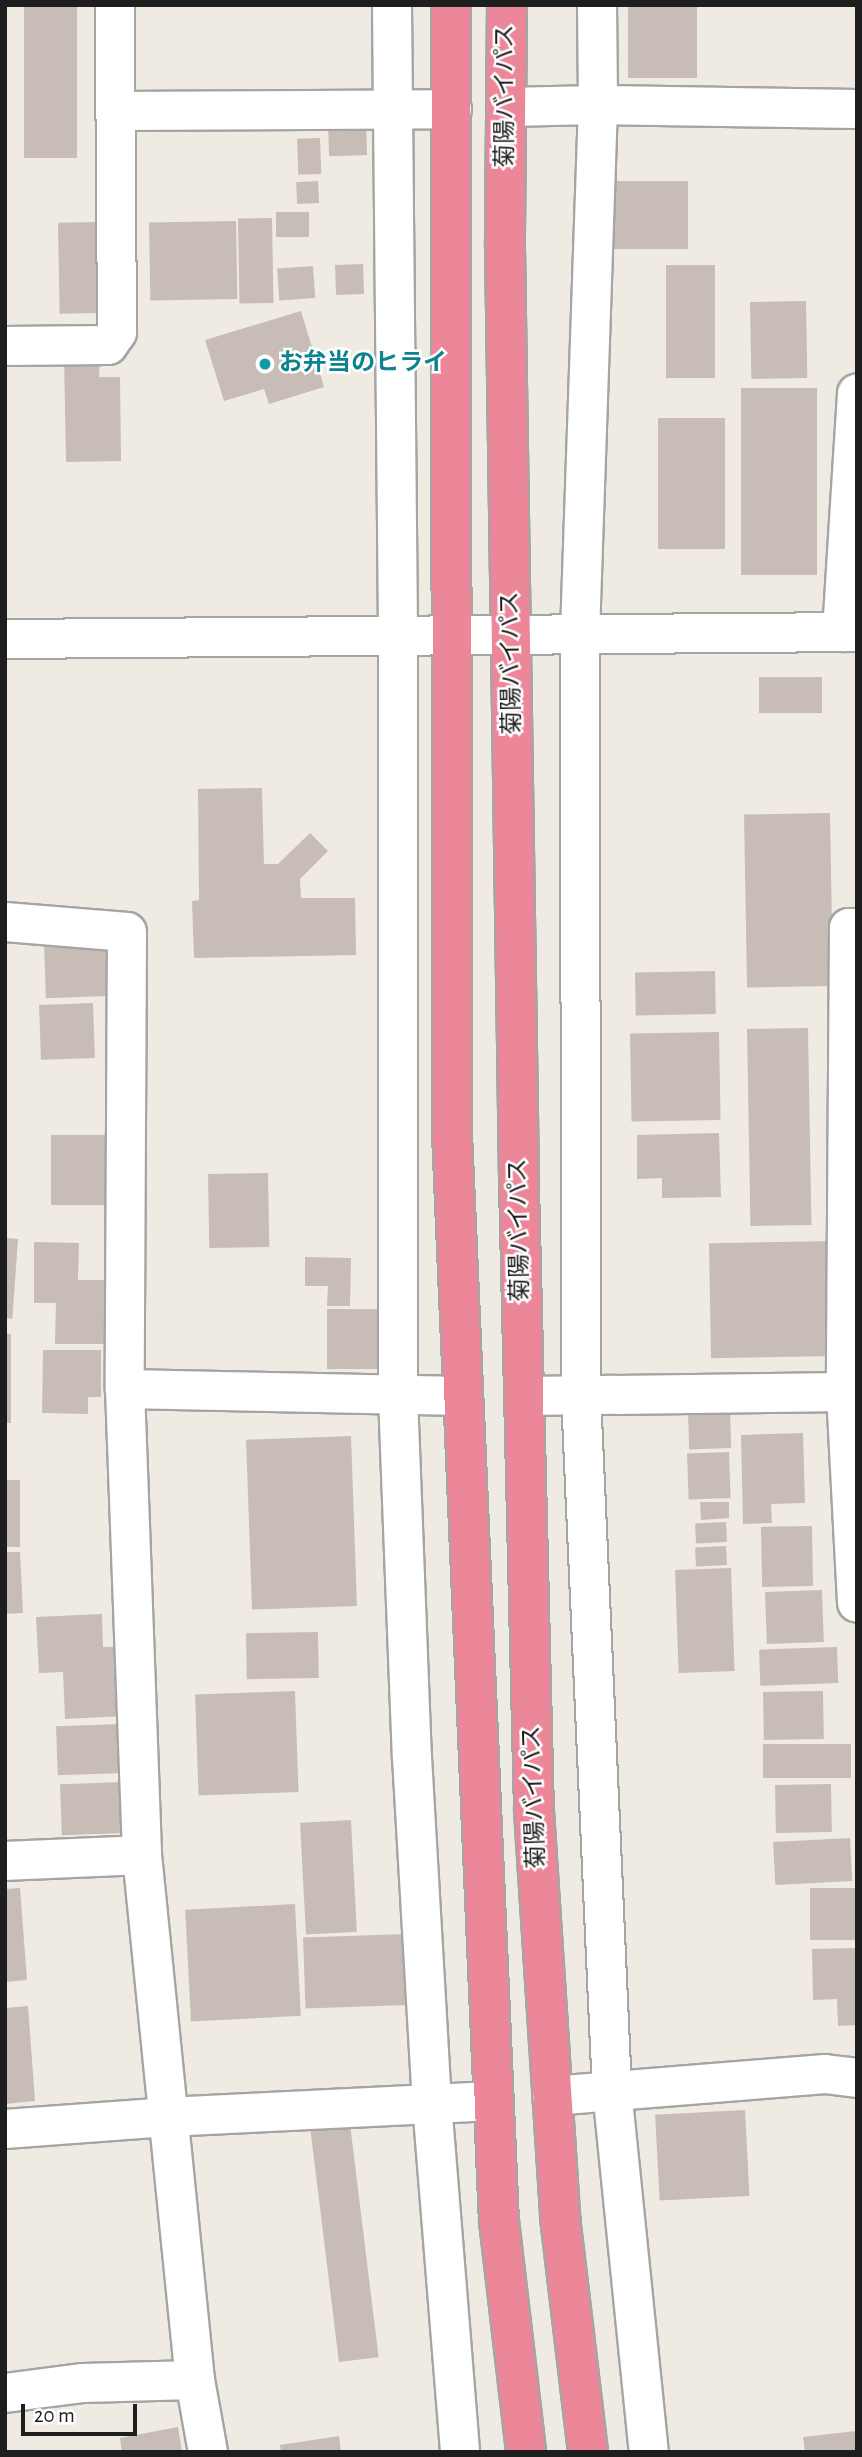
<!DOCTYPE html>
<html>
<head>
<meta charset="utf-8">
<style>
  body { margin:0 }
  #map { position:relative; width:862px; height:2457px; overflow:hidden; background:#efebe3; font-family:"Alegreya Sans","Noto Sans JP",sans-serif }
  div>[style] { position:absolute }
  .building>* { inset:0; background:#c7bdb6; transform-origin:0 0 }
  .roads { filter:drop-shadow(2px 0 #a5a5a5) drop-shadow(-2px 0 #a5a5a5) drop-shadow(0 2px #a5a5a5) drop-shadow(0 -2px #a5a5a5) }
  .minor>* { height:38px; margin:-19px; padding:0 19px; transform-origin:19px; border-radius:19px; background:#fff }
  .highway>* { height:38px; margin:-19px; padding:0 19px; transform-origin:19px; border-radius:19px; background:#ec8699 }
  .dots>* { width:19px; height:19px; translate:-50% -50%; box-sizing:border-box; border:4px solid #fff; border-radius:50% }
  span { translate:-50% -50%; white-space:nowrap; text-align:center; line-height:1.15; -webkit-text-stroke:5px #fff; paint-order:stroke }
  .street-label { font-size:24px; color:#1e1e1e }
  .culture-label { font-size:24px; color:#0d838f; font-weight:700 }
  .left { translate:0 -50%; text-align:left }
  .frame { position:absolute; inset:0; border:7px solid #1e1e1e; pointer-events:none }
  .scale { position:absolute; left:21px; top:2404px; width:116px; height:32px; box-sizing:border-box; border:4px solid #1e1e1e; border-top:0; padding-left:9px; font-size:21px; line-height:24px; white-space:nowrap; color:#1e1e1e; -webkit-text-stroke:5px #fff; paint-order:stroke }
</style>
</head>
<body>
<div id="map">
  <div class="building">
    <div style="left:24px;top:5px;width:53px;height:153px"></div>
    <div style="left:628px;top:5px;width:69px;height:73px"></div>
    <div style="left:366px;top:123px;width:32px;height:38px;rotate:88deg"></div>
    <div style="left:320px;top:138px;width:36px;height:23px;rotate:88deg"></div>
    <div style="left:318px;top:181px;width:22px;height:22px;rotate:87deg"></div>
    <div style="left:614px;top:181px;width:74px;height:68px"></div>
    <div style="left:309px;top:212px;width:25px;height:33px;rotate:90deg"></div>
    <div style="left:272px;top:218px;width:85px;height:34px;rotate:89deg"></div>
    <div style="left:236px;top:221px;width:78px;height:87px;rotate:89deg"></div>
    <div style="left:99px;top:222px;width:91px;height:41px;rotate:89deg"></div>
    <div style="left:363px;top:264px;width:30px;height:28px;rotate:88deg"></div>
    <div style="left:666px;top:265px;width:49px;height:113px"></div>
    <div style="left:313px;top:266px;width:32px;height:36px;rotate:86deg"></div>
    <div style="left:806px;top:301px;width:77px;height:56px;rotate:89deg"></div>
    <div style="clip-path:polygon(301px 311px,324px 387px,269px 404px,264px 389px,224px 401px,205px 340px)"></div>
    <div style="clip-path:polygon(64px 355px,100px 355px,99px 377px,120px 377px,121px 461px,66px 462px)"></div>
    <div style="left:817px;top:388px;width:187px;height:76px;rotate:90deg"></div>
    <div style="left:658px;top:418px;width:67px;height:131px"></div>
    <div style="left:822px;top:677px;width:36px;height:63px;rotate:90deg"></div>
    <div style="clip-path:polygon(262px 788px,264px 864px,278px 864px,310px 833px,328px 851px,300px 879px,301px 898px,355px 898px,356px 955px,194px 958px,192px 901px,199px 900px,198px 789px)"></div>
    <div style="left:830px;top:813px;width:173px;height:86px;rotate:89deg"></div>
    <div style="left:106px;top:943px;width:53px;height:62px;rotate:88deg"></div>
    <div style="left:715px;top:971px;width:43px;height:80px;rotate:89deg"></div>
    <div style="left:93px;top:1003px;width:55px;height:54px;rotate:88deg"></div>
    <div style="left:808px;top:1028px;width:197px;height:61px;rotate:89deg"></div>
    <div style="left:719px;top:1032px;width:88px;height:89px;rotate:89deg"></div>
    <div style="clip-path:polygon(719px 1133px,721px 1197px,662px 1198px,662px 1178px,637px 1179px,637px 1135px)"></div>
    <div style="left:51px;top:1135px;width:61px;height:70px"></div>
    <div style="left:268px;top:1173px;width:74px;height:60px;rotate:89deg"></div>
    <div style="left:5px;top:1238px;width:13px;height:80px;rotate:4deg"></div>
    <div style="left:833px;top:1241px;width:115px;height:124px;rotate:89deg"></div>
    <div style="clip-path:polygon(34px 1242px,79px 1243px,78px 1280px,109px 1280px,108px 1344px,55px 1344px,56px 1303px,34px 1303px)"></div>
    <div style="clip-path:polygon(305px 1257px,351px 1258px,350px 1306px,327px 1306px,328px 1286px,305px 1286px)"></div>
    <div style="left:327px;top:1309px;width:59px;height:60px"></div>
    <div style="left:5px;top:1334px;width:6px;height:89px"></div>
    <div style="clip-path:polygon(43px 1350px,101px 1350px,101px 1397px,88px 1397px,88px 1414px,42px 1413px)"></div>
    <div style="left:730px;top:1412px;width:36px;height:42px;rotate:88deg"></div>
    <div style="clip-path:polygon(803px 1433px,805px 1503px,771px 1504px,772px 1523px,743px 1524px,741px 1435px)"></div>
    <div style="left:351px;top:1436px;width:170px;height:105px;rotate:88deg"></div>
    <div style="left:729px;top:1452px;width:46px;height:42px;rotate:88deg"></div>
    <div style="left:5px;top:1480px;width:15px;height:67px"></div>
    <div style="clip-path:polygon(700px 1502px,729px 1502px,729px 1518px,701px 1520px)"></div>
    <div style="left:726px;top:1522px;width:20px;height:31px;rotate:87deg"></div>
    <div style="left:812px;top:1526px;width:60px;height:51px;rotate:89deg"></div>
    <div style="left:726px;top:1546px;width:19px;height:31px;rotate:87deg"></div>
    <div style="clip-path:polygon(5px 1552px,20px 1552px,23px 1613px,5px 1614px)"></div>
    <div style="left:731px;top:1568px;width:103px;height:56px;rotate:88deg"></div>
    <div style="left:822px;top:1590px;width:52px;height:57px;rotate:88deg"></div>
    <div style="clip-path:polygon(102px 1614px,103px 1647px,123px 1647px,126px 1716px,65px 1719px,63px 1672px,39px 1673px,36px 1617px)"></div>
    <div style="left:318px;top:1632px;width:46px;height:72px;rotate:89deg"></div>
    <div style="left:837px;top:1647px;width:36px;height:78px;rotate:88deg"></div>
    <div style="left:295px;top:1691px;width:101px;height:100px;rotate:88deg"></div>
    <div style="left:823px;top:1691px;width:48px;height:60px;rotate:89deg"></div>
    <div style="left:121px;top:1724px;width:49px;height:65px;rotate:88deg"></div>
    <div style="left:851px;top:1744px;width:34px;height:88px;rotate:90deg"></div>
    <div style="left:123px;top:1782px;width:51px;height:63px;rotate:88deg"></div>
    <div style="left:831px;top:1784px;width:48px;height:56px;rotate:89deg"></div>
    <div style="left:351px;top:1820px;width:112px;height:51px;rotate:87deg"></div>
    <div style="left:850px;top:1838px;width:43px;height:77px;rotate:87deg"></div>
    <div style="clip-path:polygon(20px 1888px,27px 1980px,5px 1982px,5px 1889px)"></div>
    <div style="left:857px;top:1888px;width:52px;height:47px;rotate:90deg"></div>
    <div style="left:295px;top:1904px;width:112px;height:110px;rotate:87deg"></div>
    <div style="left:405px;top:1934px;width:71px;height:102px;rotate:88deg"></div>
    <div style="clip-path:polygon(857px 1948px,857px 2025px,838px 2026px,837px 1999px,813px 2000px,812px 1949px)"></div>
    <div style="clip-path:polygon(28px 2006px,35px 2101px,5px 2104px,5px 2008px)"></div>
    <div style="left:745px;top:2110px;width:86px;height:90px;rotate:87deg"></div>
    <div style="left:350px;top:2124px;width:235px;height:40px;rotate:83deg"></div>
    <div style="clip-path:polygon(178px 2427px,182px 2452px,122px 2452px,120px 2438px)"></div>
    <div style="clip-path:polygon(856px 2431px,857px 2452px,805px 2452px,803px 2437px)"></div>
    <div style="clip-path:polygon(339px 2436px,341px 2452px,281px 2452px,280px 2445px)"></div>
  </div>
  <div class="roads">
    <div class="minor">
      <div style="left:392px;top:5px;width:630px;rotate:89.45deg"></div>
      <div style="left:398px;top:635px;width:761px;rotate:90deg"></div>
      <div style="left:398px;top:1396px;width:361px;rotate:87.8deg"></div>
      <div style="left:412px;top:1757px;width:347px;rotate:86.7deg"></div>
      <div style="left:432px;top:2103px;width:350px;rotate:85.4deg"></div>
      <div style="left:597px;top:5px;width:100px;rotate:89.4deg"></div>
      <div style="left:598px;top:105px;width:529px;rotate:91.95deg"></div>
      <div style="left:580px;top:634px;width:761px;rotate:89.92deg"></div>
      <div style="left:581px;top:1395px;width:696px;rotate:87.45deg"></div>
      <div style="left:612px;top:2090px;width:364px;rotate:84.2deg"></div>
      <div style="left:506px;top:107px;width:92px;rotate:-1.2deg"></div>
      <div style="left:598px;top:105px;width:259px;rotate:0.9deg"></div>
      <div style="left:116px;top:111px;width:336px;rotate:-0.3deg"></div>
      <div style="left:5px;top:346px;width:103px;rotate:-0.6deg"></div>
      <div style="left:108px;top:345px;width:16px;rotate:-55deg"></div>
      <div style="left:117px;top:332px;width:327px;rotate:-90.4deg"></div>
      <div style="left:842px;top:632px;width:239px;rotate:-86.4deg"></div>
      <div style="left:5px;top:639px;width:852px;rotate:-0.47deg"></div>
      <div style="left:5px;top:922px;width:122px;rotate:4.7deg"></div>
      <div style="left:127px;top:932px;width:457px;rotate:90.3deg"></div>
      <div style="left:125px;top:1389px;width:466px;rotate:87.9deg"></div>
      <div style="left:142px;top:1855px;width:528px;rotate:84.24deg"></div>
      <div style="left:195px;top:2380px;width:73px;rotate:79.8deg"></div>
      <div style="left:857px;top:928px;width:8px;rotate:180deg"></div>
      <div style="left:849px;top:928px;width:464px;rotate:90.4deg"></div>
      <div style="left:846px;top:1392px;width:211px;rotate:87deg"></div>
      <div style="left:125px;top:1389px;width:338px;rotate:1.2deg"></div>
      <div style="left:524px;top:1396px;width:322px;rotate:-0.7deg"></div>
      <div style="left:5px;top:1861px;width:137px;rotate:-2.5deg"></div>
      <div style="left:552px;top:2096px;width:274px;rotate:-4.6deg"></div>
      <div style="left:825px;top:2074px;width:32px;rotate:7deg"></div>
      <div style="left:5px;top:2129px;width:162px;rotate:-4.2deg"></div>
      <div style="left:167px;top:2117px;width:326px;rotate:-2.8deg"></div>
      <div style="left:5px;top:2393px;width:79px;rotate:-7.3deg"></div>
      <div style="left:83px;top:2383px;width:112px;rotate:-1.5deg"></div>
    </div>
    <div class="highway">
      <div style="left:451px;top:5px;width:1128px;rotate:89.95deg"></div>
      <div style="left:452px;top:1133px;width:1089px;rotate:87.53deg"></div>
      <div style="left:499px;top:2221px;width:233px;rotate:83.3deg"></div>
      <div style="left:507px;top:5px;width:242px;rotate:90.5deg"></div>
      <div style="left:505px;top:247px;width:938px;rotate:89.14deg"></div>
      <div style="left:519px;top:1185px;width:626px;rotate:88.63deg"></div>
      <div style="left:534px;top:1811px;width:407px;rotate:86.3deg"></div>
      <div style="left:560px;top:2217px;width:237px;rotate:83.2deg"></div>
    </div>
  </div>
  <div class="dots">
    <div style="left:265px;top:364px;background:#0f9aa8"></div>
  </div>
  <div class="street-label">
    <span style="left:506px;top:96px;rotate:-90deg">菊陽バイパス</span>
    <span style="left:512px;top:663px;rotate:-91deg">菊陽バイパス</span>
    <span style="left:520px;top:1230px;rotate:-91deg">菊陽バイパス</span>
    <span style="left:535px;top:1797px;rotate:-92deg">菊陽バイパス</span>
  </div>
  <div class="culture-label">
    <span class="left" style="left:279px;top:364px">お弁当のヒライ</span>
  </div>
  <div class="frame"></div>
  <div class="scale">20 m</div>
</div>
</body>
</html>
